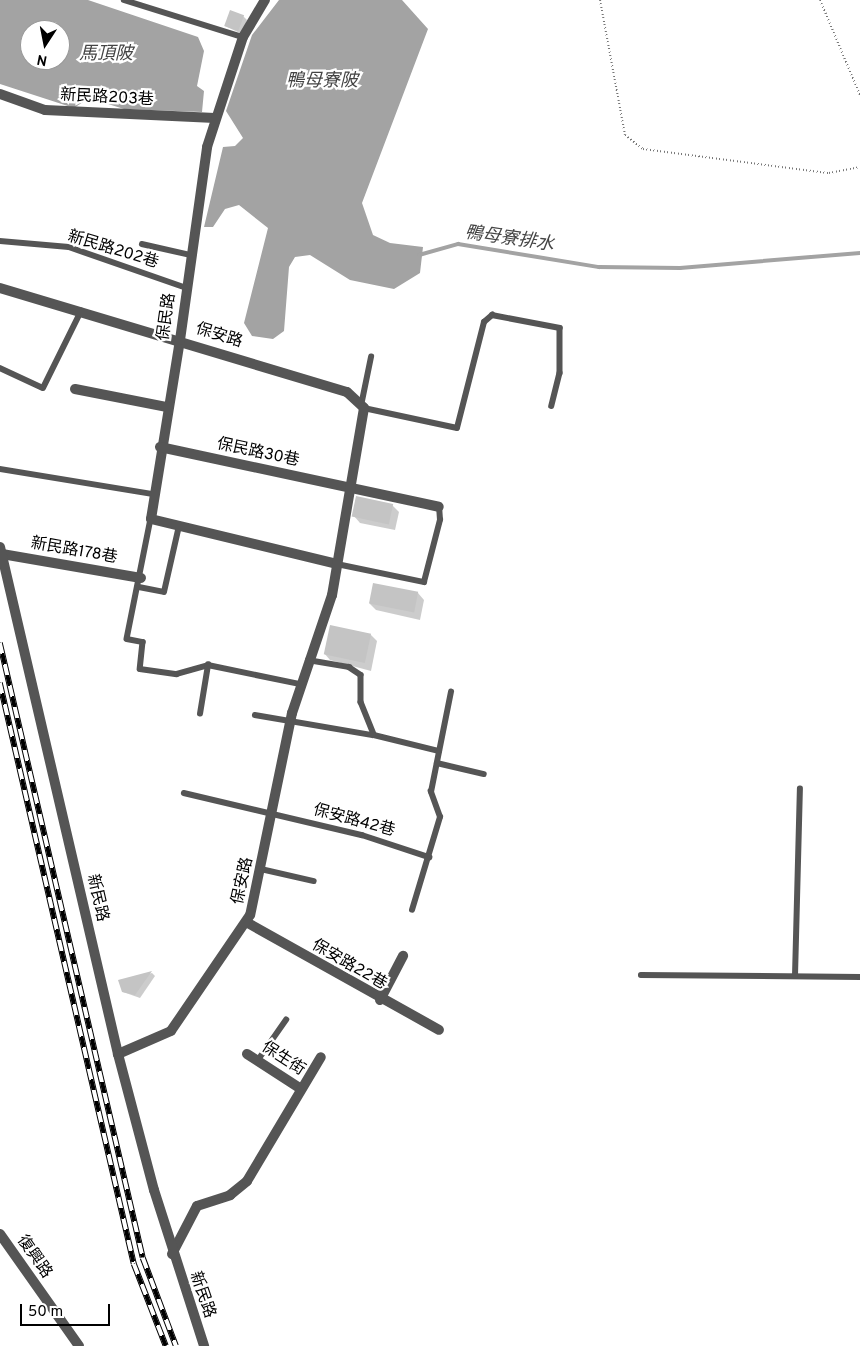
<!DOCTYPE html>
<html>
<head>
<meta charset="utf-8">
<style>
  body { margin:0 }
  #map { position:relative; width:860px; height:1346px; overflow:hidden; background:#fff; font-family:Overpass,"Noto Sans TC",sans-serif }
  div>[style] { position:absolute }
  .water>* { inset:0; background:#a3a3a3 }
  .shadow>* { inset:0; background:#0003 }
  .stream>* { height:4px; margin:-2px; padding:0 2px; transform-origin:2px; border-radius:2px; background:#a3a3a3 }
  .building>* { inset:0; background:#c4c4c4; transform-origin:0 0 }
  .path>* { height:2px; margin-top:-1px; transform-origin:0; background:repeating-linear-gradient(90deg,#777 0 1px,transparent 0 3.5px) }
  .service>* { height:5.5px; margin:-2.75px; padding:0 2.75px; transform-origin:2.75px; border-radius:2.75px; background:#555 }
  .minor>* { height:10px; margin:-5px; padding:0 5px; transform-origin:5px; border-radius:5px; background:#555 }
  .tertiary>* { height:10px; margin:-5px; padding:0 5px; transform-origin:5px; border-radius:5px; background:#555 }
  .rail>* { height:5.5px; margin-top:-2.75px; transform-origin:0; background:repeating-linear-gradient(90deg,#fff 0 11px,#000 0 22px); box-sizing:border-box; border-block:1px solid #000 }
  span { translate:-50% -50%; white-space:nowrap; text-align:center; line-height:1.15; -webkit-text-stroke:4.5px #fff; paint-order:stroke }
  .street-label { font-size:16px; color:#000 }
  .water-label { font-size:18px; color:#444; font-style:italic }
  .north { position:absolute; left:20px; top:20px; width:50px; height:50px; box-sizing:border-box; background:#fff; border:1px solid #999; border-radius:50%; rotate:191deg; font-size:14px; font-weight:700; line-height:20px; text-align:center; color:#000 }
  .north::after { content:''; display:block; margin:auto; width:18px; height:22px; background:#000; clip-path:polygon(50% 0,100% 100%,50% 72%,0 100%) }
  .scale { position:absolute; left:20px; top:1304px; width:90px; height:22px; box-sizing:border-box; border:2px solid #000; border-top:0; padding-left:6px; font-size:15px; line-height:18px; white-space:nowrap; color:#000; -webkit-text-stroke:4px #fff; paint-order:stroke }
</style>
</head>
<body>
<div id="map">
  <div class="water">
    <div style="clip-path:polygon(evenodd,0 0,88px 0,198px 37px,204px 51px,197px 86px,204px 91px,202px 112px,124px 109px,89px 98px,74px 108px,0 84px,0 0,30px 30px,60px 30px,60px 60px,30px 60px,30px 30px)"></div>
    <div style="clip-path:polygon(279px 0,402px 0,428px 29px,362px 203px,373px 235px,390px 243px,423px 247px,420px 273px,394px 289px,350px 280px,310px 255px,295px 257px,289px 267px,284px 331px,273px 339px,252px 336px,244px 323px,268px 228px,239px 205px,225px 209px,213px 227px,204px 227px,223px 147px,235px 146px,243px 138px,226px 111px,252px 35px)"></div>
  </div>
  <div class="shadow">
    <div style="clip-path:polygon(243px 16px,247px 20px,242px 34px,225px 26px)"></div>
    <div style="clip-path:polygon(392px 505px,399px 512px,395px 530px,360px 523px,354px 516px)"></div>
    <div style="clip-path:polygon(374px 584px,418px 593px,424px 600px,420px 620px,376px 610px,370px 604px)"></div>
    <div style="clip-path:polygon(371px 635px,377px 641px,371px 671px,330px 660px,324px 653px)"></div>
    <div style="clip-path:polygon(152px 973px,155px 976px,140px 998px,123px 992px,120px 980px)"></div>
  </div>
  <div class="stream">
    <div style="left:419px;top:255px;width:41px;rotate:-15.8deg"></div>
    <div style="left:458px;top:244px;width:143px;rotate:9.3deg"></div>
    <div style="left:599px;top:267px;width:81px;rotate:0.7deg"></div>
    <div style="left:680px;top:268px;width:181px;rotate:-4.8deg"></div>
  </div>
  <div class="building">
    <div style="left:230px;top:10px;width:15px;height:17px;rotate:20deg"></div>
    <div style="left:356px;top:496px;width:38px;height:21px;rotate:12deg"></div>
    <div style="left:373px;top:583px;width:46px;height:21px;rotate:11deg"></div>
    <div style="left:330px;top:625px;width:42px;height:30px;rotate:12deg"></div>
    <div style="clip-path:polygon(152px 971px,135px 995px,122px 992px,118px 980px)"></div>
  </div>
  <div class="path">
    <div style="left:600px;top:0;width:137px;rotate:79.5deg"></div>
    <div style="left:625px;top:135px;width:23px;rotate:38deg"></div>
    <div style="left:643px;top:149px;width:188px;rotate:7.4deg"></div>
    <div style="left:829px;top:173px;width:32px;rotate:-11deg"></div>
    <div style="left:820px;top:0;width:103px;rotate:67.2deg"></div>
  </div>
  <div class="service">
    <div style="left:124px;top:0;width:125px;rotate:17.3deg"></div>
    <div style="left:0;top:241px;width:69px;rotate:5deg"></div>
    <div style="left:69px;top:247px;width:125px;rotate:19.2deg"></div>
    <div style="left:142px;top:244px;width:50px;rotate:12.7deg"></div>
    <div style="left:0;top:368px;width:47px;rotate:24.9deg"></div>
    <div style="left:43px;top:388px;width:86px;rotate:-63.7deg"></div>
    <div style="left:362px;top:401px;width:45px;rotate:-78.4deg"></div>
    <div style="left:364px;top:408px;width:95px;rotate:12.1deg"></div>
    <div style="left:457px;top:428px;width:109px;rotate:-75.7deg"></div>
    <div style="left:484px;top:322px;width:11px;rotate:-41deg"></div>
    <div style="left:492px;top:315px;width:69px;rotate:10.8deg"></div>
    <div style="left:560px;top:328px;width:45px;rotate:90deg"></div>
    <div style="left:560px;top:373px;width:34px;rotate:104deg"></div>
    <div style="left:0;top:469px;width:155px;rotate:9.3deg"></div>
    <div style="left:151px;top:519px;width:122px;rotate:101.3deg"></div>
    <div style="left:127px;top:639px;width:16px;rotate:11deg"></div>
    <div style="left:143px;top:642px;width:27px;rotate:96deg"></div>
    <div style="left:140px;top:669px;width:37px;rotate:8deg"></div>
    <div style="left:177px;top:674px;width:32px;rotate:-16deg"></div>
    <div style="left:208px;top:665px;width:94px;rotate:11.7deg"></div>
    <div style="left:337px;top:564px;width:89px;rotate:11.7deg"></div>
    <div style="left:424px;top:582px;width:64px;rotate:-75.5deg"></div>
    <div style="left:440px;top:520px;width:13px;rotate:-94deg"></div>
    <div style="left:139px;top:587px;width:25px;rotate:11deg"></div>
    <div style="left:164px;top:592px;width:68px;rotate:-77.2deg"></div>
    <div style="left:308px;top:660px;width:42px;rotate:9.7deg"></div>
    <div style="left:349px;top:667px;width:14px;rotate:34deg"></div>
    <div style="left:361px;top:675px;width:27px;rotate:90deg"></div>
    <div style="left:361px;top:702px;width:35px;rotate:68deg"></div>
    <div style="left:374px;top:735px;width:67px;rotate:13.8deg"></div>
    <div style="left:200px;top:714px;width:50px;rotate:-80.7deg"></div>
    <div style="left:255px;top:715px;width:119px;rotate:9.7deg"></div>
    <div style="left:437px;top:763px;width:48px;rotate:13.2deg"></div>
    <div style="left:184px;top:793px;width:183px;rotate:13.3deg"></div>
    <div style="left:362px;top:835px;width:71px;rotate:18.2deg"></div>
    <div style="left:261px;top:869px;width:54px;rotate:12.8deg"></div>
    <div style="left:412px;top:910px;width:97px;rotate:-73.2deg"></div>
    <div style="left:440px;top:817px;width:27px;rotate:-110deg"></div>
    <div style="left:431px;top:792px;width:102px;rotate:-78.7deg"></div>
    <div style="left:641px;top:975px;width:219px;rotate:0.5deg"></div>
    <div style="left:795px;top:976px;width:187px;rotate:-88.5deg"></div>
    <div style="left:258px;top:1060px;width:49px;rotate:-55deg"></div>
  </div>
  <div class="minor">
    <div style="left:0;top:94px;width:48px;rotate:19.6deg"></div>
    <div style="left:45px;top:110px;width:170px;rotate:2.7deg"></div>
    <div style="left:180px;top:340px;width:181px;rotate:99.2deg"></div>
    <div style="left:151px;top:519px;width:191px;rotate:13.6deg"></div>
    <div style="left:75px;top:389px;width:94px;rotate:11.1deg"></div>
    <div style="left:160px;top:447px;width:285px;rotate:12.1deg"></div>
    <div style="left:2px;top:554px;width:141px;rotate:9.8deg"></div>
    <div style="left:246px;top:922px;width:221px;rotate:29.2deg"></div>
    <div style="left:380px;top:1000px;width:50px;rotate:-62.4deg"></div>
    <div style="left:247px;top:1054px;width:64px;rotate:32.9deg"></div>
    <div style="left:172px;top:1254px;width:54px;rotate:-62.5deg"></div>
    <div style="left:197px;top:1206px;width:35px;rotate:-18deg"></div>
    <div style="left:230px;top:1195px;width:22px;rotate:-39deg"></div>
    <div style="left:247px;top:1181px;width:144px;rotate:-59.2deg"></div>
  </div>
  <div class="tertiary">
    <div style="left:0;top:288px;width:362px;rotate:16.7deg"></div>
    <div style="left:347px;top:392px;width:23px;rotate:43deg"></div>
    <div style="left:364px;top:408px;width:190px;rotate:99.7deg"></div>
    <div style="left:332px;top:595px;width:125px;rotate:108.7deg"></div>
    <div style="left:292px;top:713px;width:206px;rotate:101.7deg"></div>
    <div style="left:250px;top:915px;width:140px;rotate:124.3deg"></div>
    <div style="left:171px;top:1031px;width:58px;rotate:156.5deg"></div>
    <div style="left:180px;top:340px;width:195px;rotate:-82deg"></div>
    <div style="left:207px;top:147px;width:116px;rotate:-71.9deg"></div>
    <div style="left:243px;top:37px;width:43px;rotate:-59.3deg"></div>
    <div style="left:0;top:547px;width:521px;rotate:76.9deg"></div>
    <div style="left:118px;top:1054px;width:141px;rotate:75.2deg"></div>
    <div style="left:154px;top:1190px;width:164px;rotate:72.2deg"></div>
    <div style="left:0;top:1234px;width:137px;rotate:54.8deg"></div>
  </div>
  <div class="rail">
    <div style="left:0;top:643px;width:631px;rotate:76.91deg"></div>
    <div style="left:143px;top:1258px;width:94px;rotate:69.4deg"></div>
    <div style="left:0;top:683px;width:596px;rotate:77.01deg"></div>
    <div style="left:134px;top:1264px;width:88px;rotate:68.7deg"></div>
  </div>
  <div class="street-label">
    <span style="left:107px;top:98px;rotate:3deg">新民路203巷</span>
    <span style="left:113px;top:250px;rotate:17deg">新民路202巷</span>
    <span style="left:167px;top:317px;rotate:-82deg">保民路</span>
    <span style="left:219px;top:336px;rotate:17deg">保安路</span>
    <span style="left:258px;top:453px;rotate:12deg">保民路30巷</span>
    <span style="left:74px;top:551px;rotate:10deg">新民路178巷</span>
    <span style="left:354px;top:821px;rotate:15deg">保安路42巷</span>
    <span style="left:243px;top:881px;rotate:-78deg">保安路</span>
    <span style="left:97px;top:898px;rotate:77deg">新民路</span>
    <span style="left:349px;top:965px;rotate:30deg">保安路22巷</span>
    <span style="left:283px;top:1059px;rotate:33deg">保生街</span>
    <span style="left:34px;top:1257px;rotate:55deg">復興路</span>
    <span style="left:202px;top:1295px;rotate:71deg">新民路</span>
  </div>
  <div class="water-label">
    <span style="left:106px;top:55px">馬頂陂</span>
    <span style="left:322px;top:82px">鴨母寮陂</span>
    <span style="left:509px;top:240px;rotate:8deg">鴨母寮排水</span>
  </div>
  <div class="north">N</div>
  <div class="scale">50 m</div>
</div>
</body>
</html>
